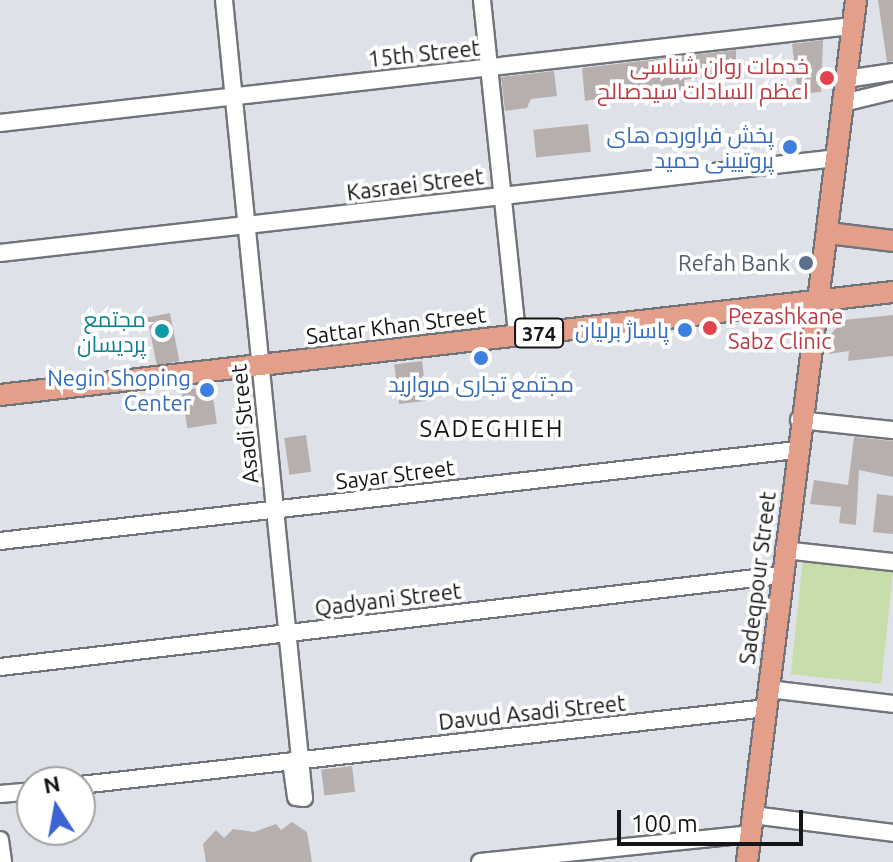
<!DOCTYPE html>
<html>
<head>
<meta charset="utf-8">
<style>
  body { margin:0 }
  #map { position:relative; width:893px; height:862px; overflow:hidden; background:#dee2e8; font-family:Ubuntu,Cairo,sans-serif }
  div>[style] { position:absolute }
  .green>* { inset:0; background:#c7deab; transform-origin:0 0 }
  .building>* { inset:0; background:#b7afae; transform-origin:0 0 }
  .roads { filter:drop-shadow(2px 0 #71757a) drop-shadow(-2px 0 #71757a) drop-shadow(0 2px #71757a) drop-shadow(0 -2px #71757a) }
  .minor>* { height:16px; margin:-8px; padding:0 8px; transform-origin:8px; border-radius:8px; background:#fff }
  .major>* { height:20px; margin:-10px; padding:0 10px; transform-origin:10px; border-radius:10px; background:#e49f8b }
  .dots>* { width:22px; height:22px; translate:-50% -50%; box-sizing:border-box; border:4px solid #fff; border-radius:50% }
  span { translate:-50% -50%; white-space:nowrap; text-align:center; line-height:1.15; -webkit-text-stroke:7px #fff; paint-order:stroke }
  .shield-label span { padding:2px 6px; background:#fff; border:2px solid; border-radius:6px; -webkit-text-stroke-width:0 }
  .shield-label { font-size:20px; color:#141517; font-weight:700 }
  .street-label { font-size:22px; color:#141517 }
  .health-label { font-size:22px; color:#be3a42 }
  .right { translate:-100% -50%; text-align:right }
  .left { translate:0 -50%; text-align:left }
  .shop-label { font-size:22px; color:#366cbe }
  .service-label { font-size:22px; color:#4e5e75 }
  .culture-label { font-size:22px; color:#0d838f }
  .neighbourhood-label { font-size:24px; color:#141517; letter-spacing:2px }
  .north { position:absolute; left:16px; top:766px; width:80px; height:80px; box-sizing:border-box; background:#fff; border:2px solid #a1a1a2; border-radius:50%; rotate:349deg; font-size:22px; font-weight:700; line-height:32px; text-align:center; color:#141517 }
  .north::after { content:''; display:block; margin:auto; width:28px; height:36px; background:#3c63d4; clip-path:polygon(50% 0,100% 100%,50% 72%,0 100%) }
  .scale { position:absolute; left:617px; top:810px; width:186px; height:36px; box-sizing:border-box; border:4px solid #141517; border-top:0; padding-left:10px; font-size:24px; line-height:28px; white-space:nowrap; color:#141517; -webkit-text-stroke:6px #fff; paint-order:stroke }
</style>
</head>
<body>
<div id="map">
  <div class="green">
    <div style="left:803px;top:558px;width:91px;height:117px;rotate:6deg"></div>
  </div>
  <div class="building">
    <div style="clip-path:polygon(878px 0,893px 0,893px 61px,887px 62px)"></div>
    <div style="clip-path:polygon(823px 40px,821px 92px,798px 94px,792px 44px)"></div>
    <div style="clip-path:polygon(736px 50px,736px 72px,684px 80px,685px 90px,658px 93px,658px 88px,585px 101px,582px 68px)"></div>
    <div style="clip-path:polygon(554px 71px,557px 96px,531px 99px,527px 108px,505px 111px,501px 77px)"></div>
    <div style="left:588px;top:124px;width:28px;height:55px;rotate:84deg"></div>
    <div style="left:170px;top:313px;width:49px;height:23px;rotate:79deg"></div>
    <div style="clip-path:polygon(893px 315px,893px 356px,848px 361px,849px 351px,829px 354px,830px 335px,844px 320px)"></div>
    <div style="left:422px;top:361px;width:40px;height:28px;rotate:83deg"></div>
    <div style="left:211px;top:386px;width:38px;height:30px;rotate:81deg"></div>
    <div style="left:306px;top:435px;width:37px;height:22px;rotate:82deg"></div>
    <div style="clip-path:polygon(854px 437px,893px 441px,893px 477px,859px 470px,856px 525px,839px 523px,841px 507px,810px 504px,814px 480px,848px 485px)"></div>
    <div style="clip-path:polygon(877px 494px,893px 496px,893px 534px,873px 532px)"></div>
    <div style="left:352px;top:766px;width:26px;height:31px;rotate:83deg"></div>
    <div style="clip-path:polygon(292px 822px,307px 832px,312px 862px,206px 862px,203px 844px,216px 830px,224px 838px,233px 829px,254px 832px,276px 824px,281px 830px)"></div>
  </div>
  <div class="roads">
    <div class="minor">
      <div style="left:224px;top:0;width:802px;rotate:84.28deg"></div>
      <div style="left:304px;top:798px;width:8px;rotate:-173deg"></div>
      <div style="left:296px;top:797px;width:36px;rotate:-98deg"></div>
      <div style="left:482px;top:0;width:337px;rotate:84deg"></div>
      <div style="left:846px;top:79px;width:48px;rotate:-8.5deg"></div>
      <div style="left:843px;top:103px;width:51px;rotate:-13.5deg"></div>
      <div style="left:0;top:123px;width:858px;rotate:-6.5deg"></div>
      <div style="left:0;top:253px;width:841px;rotate:-6.48deg"></div>
      <div style="left:799px;top:420px;width:95px;rotate:6.1deg"></div>
      <div style="left:0;top:541px;width:801px;rotate:-6.52deg"></div>
      <div style="left:784px;top:550px;width:110px;rotate:6.3deg"></div>
      <div style="left:0;top:667px;width:786px;rotate:-6.72deg"></div>
      <div style="left:768px;top:689px;width:126px;rotate:6.8deg"></div>
      <div style="left:80px;top:785px;width:690px;rotate:-6.4deg"></div>
      <div style="left:0;top:794px;width:32px;rotate:-5deg"></div>
      <div style="left:753px;top:815px;width:141px;rotate:7.3deg"></div>
      <div style="left:0;top:840px;width:22px;rotate:82deg"></div>
      <div style="left:480px;top:862px;width:271px;rotate:-5.9deg"></div>
    </div>
    <div class="major">
      <div style="left:828px;top:233px;width:65px;rotate:7deg"></div>
      <div style="left:0;top:395px;width:899px;rotate:-6.58deg"></div>
      <div style="left:747px;top:862px;width:869px;rotate:-82.79deg"></div>
    </div>
  </div>
  <div class="dots">
    <div style="left:827px;top:78px;background:#e0444e"></div>
    <div style="left:790px;top:147px;background:#3f7fe0"></div>
    <div style="left:806px;top:263px;background:#5c6f8a"></div>
    <div style="left:710px;top:328px;background:#e0444e"></div>
    <div style="left:685px;top:330px;background:#3f7fe0"></div>
    <div style="left:162px;top:331px;background:#0f9aa8"></div>
    <div style="left:481px;top:358px;background:#3f7fe0"></div>
    <div style="left:207px;top:390px;background:#3f7fe0"></div>
  </div>
  <div class="shield-label">
    <span style="left:539px;top:333px">374</span>
  </div>
  <div class="street-label">
    <span style="left:424px;top:53px;rotate:-6deg">15th Street</span>
    <span style="left:415px;top:184px;rotate:-7deg">Kasraei Street</span>
    <span style="left:396px;top:325px;rotate:-7deg">Sattar Khan Street</span>
    <span style="left:244px;top:424px;rotate:-96deg">Asadi Street</span>
    <span style="left:395px;top:474px;rotate:-7deg">Sayar Street</span>
    <span style="left:757px;top:578px;rotate:-83deg">Sadeqpour Street</span>
    <span style="left:388px;top:599px;rotate:-7deg">Qadyani Street</span>
    <span style="left:532px;top:712px;rotate:-6deg">Davud Asadi Street</span>
  </div>
  <div class="health-label">
    <span class="right" style="left:809px;top:78px">خدمات روان شناسی<br>اعظم السادات سیدصالح</span>
    <span class="left" style="left:728px;top:328px">Pezashkane<br>Sabz Clinic</span>
  </div>
  <div class="shop-label">
    <span class="right" style="left:774px;top:147px">پخش فراورده های<br>پروتیینی حمید</span>
    <span class="right" style="left:669px;top:330px">پاساژ برلیان</span>
    <span class="right" style="left:191px;top:390px">Negin Shoping<br>Center</span>
    <span style="left:481px;top:384px">مجتمع تجاری مروارید</span>
  </div>
  <div class="service-label">
    <span class="right" style="left:790px;top:263px">Refah Bank</span>
  </div>
  <div class="culture-label">
    <span class="right" style="left:146px;top:331px">مجتمع<br>پردیسان</span>
  </div>
  <div class="neighbourhood-label">
    <span style="left:492px;top:429px">SADEGHIEH</span>
  </div>
  <div class="north">N</div>
  <div class="scale">100 m</div>
</div>
</body>
</html>
